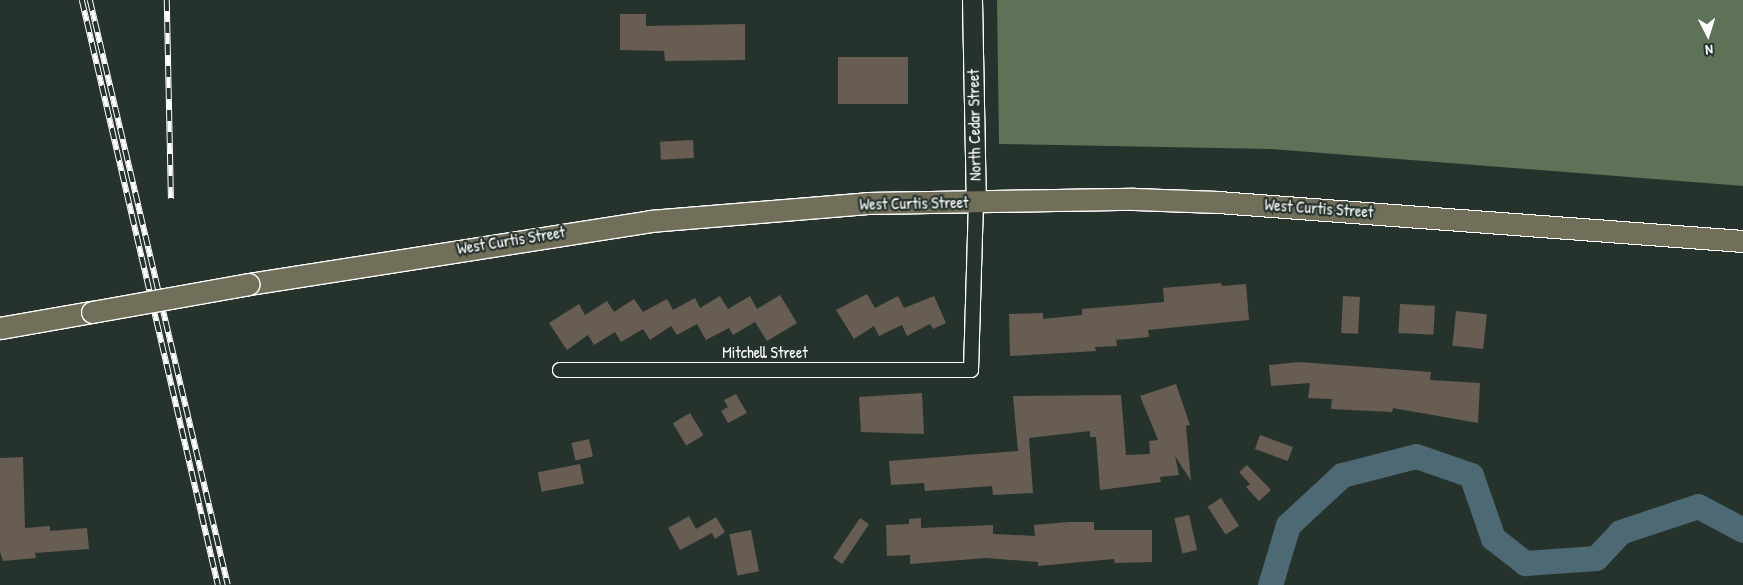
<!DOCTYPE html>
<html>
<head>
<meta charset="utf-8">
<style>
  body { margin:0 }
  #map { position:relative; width:1743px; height:585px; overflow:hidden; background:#26332d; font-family:"Patrick Hand",sans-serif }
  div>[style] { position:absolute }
  .green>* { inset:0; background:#5d7256 }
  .river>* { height:25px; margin:-12.5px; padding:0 12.5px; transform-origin:12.5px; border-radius:12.5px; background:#4d6973 }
  .building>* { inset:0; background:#675d52; transform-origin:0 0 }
  .roads { filter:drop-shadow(1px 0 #fff) drop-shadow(-1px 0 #fff) drop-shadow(0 1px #fff) drop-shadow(0 -1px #fff) }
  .street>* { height:14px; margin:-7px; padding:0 7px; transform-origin:7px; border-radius:7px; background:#26332d }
  .secondary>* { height:19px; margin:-9.5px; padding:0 9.5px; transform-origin:9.5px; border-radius:9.5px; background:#26332d }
  .primary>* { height:21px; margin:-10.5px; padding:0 10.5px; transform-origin:10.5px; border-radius:10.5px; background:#716e59 }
  .rail>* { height:5.5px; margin-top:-2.75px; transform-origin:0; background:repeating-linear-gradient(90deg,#26332d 0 11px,#fff 0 22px); box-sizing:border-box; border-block:1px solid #fff }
  .bridges { filter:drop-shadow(1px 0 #fff) drop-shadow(-1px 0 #fff) drop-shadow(0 1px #fff) drop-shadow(0 -1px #fff) }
  .primary-bridge>* { height:21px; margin:-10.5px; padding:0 10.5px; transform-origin:10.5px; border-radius:10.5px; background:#716e59 }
  span { translate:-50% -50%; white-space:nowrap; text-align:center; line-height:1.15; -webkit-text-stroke:4.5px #26332d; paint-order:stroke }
  .street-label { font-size:16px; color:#fff }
  .north { position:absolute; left:1683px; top:10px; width:50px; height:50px; -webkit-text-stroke:4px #26332d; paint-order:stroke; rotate:175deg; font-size:14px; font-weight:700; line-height:20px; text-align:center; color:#fff }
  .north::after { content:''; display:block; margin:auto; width:18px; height:22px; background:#fff; clip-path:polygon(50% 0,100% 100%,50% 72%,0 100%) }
</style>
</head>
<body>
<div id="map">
  <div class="green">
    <div style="clip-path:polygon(997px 0,1743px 0,1743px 186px,1271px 149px,999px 144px)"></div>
  </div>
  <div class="river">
    <div style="left:1270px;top:585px;width:63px;rotate:-73.3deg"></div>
    <div style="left:1288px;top:525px;width:74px;rotate:-42.8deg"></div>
    <div style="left:1342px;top:475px;width:76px;rotate:-14.4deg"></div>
    <div style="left:1416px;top:456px;width:58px;rotate:19.1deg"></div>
    <div style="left:1471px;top:475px;width:67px;rotate:70.8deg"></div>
    <div style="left:1493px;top:538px;width:41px;rotate:38deg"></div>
    <div style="left:1525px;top:563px;width:71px;rotate:-4deg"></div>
    <div style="left:1596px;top:558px;width:35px;rotate:-47deg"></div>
    <div style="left:1620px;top:532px;width:82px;rotate:-18.4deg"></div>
    <div style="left:1698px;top:506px;width:51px;rotate:28.1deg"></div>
  </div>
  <div class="building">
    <div style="clip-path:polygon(620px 14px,646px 14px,646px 26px,745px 24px,745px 60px,665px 61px,664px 51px,620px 50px)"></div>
    <div style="left:838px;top:57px;width:70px;height:47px"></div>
    <div style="left:693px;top:140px;width:18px;height:33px;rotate:87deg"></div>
    <div style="clip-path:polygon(1221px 283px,1222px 286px,1246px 284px,1249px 320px,1148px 330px,1149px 337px,1117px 340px,1116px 337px,1117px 346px,1095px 347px,1096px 351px,1010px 356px,1009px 314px,1043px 313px,1043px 319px,1082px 315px,1082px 309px,1164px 302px,1163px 288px)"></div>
    <div style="clip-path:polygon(867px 294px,875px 308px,898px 296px,904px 308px,934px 296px,946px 323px,933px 329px,930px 324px,907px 336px,902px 325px,879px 336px,874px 326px,854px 339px,836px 310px)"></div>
    <div style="clip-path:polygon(780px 295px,797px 323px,767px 341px,755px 322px,733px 335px,729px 328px,706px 340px,697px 324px,677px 335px,671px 326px,650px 340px,643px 329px,621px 342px,615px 332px,594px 345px,588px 335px,567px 350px,549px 323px,579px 304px,585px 315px,607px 301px,614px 312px,634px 299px,643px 312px,667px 299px,673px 310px,695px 298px,700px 308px,720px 296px,728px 309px,750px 296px,757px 309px)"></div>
    <div style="left:1343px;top:296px;width:17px;height:37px;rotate:3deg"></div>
    <div style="left:1400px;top:304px;width:35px;height:29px;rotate:3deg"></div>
    <div style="left:1456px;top:311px;width:31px;height:35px;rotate:6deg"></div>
    <div style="clip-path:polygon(1299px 362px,1431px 372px,1430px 380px,1480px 383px,1478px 423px,1393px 408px,1392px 412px,1331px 409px,1332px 399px,1308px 398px,1310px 383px,1271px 386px,1269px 365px)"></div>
    <div style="clip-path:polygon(1176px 384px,1190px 425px,1186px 426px,1191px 481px,1175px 456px,1179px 475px,1160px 477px,1161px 482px,1100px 490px,1096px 437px,1090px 437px,1090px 431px,1029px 438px,1033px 493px,993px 495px,992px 486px,925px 491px,924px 483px,891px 485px,889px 461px,1018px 451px,1013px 396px,1121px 395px,1126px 455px,1150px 454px,1149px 441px,1158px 440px,1140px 396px)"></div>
    <div style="clip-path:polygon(922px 393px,924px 434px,861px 432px,859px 397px)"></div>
    <div style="clip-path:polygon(736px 394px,747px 413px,728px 423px,721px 411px,728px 407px,724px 400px)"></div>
    <div style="left:690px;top:413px;width:26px;height:20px;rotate:59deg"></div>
    <div style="left:1260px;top:435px;width:35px;height:15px;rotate:20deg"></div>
    <div style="left:589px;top:439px;width:18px;height:18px;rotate:77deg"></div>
    <div style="clip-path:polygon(23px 457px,25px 528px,50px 526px,50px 531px,87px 528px,89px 549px,35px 553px,36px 558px,3px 561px,0 552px,0 458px)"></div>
    <div style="left:580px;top:464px;width:20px;height:43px;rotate:79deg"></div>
    <div style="clip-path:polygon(1247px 465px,1271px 490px,1259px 501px,1246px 487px,1250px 484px,1239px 472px)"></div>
    <div style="left:1221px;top:498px;width:33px;height:16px;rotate:57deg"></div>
    <div style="left:1189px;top:515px;width:36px;height:15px;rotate:77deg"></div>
    <div style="clip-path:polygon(689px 516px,696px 529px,716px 517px,725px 532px,715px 539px,712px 533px,680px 550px,668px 528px)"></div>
    <div style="left:860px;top:518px;width:11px;height:48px;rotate:34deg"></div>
    <div style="clip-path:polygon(921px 518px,921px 528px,993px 525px,993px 534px,1035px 536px,1034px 525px,1069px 522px,1094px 522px,1094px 530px,1152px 530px,1152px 562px,1115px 563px,1114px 559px,1038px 566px,1038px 562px,986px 558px,910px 564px,910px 555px,887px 556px,886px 525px,909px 524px,909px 519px)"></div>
    <div style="left:751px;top:530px;width:42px;height:22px;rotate:79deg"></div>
  </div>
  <div class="roads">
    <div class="street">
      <div style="left:560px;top:370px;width:411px"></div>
      <div style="left:971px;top:370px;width:167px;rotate:-88.3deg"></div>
    </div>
    <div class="secondary">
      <div style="left:972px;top:0;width:203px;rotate:88.9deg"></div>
    </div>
    <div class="primary">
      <div style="left:249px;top:284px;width:406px;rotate:-8.9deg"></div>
      <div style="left:650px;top:221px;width:218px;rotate:-4.7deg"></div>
      <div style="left:867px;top:203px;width:267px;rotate:-0.9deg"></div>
      <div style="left:1134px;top:199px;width:84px;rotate:2deg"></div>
      <div style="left:1218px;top:202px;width:526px;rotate:4.25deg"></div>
      <div style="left:0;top:328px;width:93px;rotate:-9.9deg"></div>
    </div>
  </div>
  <div class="rail">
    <div style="left:82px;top:0;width:601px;rotate:76.91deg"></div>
    <div style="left:90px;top:0;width:601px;rotate:76.73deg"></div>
    <div style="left:167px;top:0;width:199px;rotate:88.8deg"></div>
  </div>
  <div class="bridges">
    <div class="primary-bridge">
      <div style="left:92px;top:312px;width:159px;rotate:-10.1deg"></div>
    </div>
  </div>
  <div class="street-label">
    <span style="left:974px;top:125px;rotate:-91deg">North Cedar Street</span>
    <span style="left:914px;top:203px;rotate:-1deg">West Curtis Street</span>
    <span style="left:1319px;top:208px;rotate:4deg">West Curtis Street</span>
    <span style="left:511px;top:240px;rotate:-9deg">West Curtis Street</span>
    <span style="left:765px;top:352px">Mitchell Street</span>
  </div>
  <div class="north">N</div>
</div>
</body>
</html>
